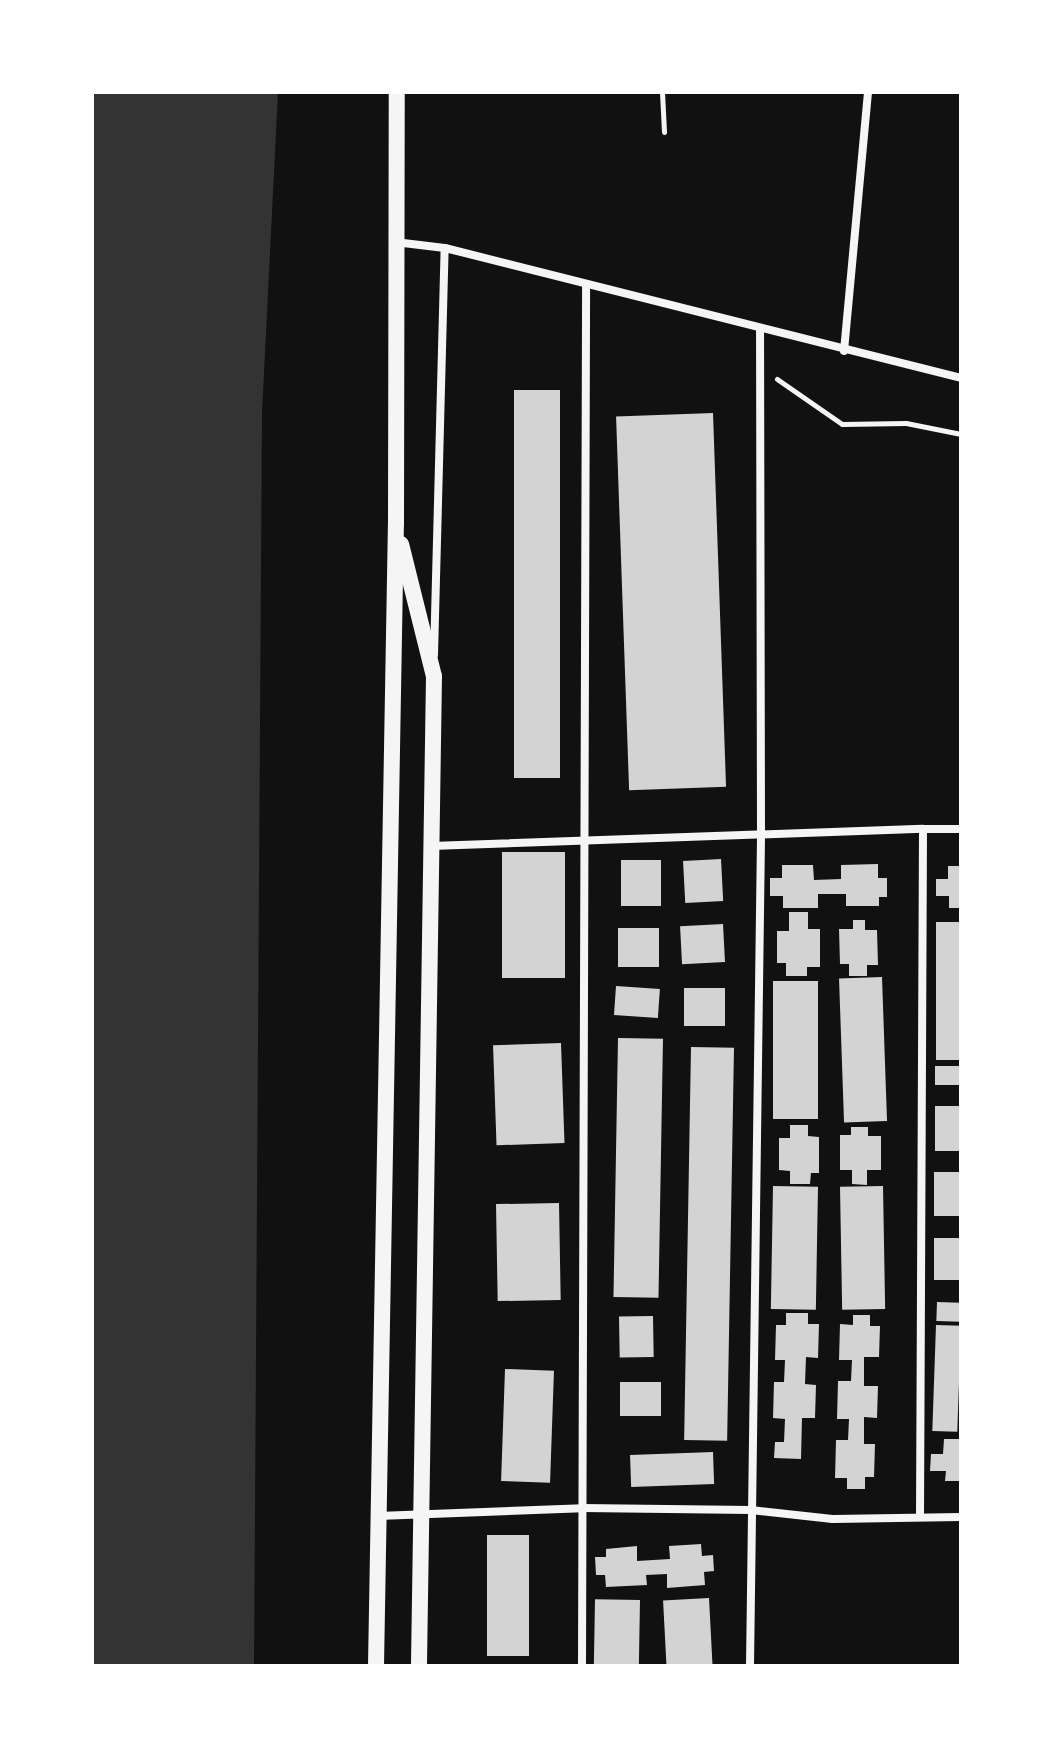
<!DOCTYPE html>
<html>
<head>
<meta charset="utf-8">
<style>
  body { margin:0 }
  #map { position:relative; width:1053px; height:1758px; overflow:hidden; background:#111; font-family:"Exo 2",sans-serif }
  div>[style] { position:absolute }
  .water>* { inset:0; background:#333 }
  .building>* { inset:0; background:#d3d3d3; transform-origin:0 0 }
  .path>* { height:5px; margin:-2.5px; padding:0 2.5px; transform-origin:2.5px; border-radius:2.5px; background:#f5f5f5 }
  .minor>* { height:8px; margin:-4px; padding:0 4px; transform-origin:4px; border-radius:4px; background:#f5f5f5 }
  .secondary>* { height:16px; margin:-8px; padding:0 8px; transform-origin:8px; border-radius:8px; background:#f5f5f5 }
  span { translate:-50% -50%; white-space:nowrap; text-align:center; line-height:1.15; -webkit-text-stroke:6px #fff; paint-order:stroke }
  .frame { position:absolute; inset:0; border:94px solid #fff; pointer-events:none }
</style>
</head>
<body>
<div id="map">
  <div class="water">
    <div style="clip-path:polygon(92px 92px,278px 92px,262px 413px,254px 1666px,92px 1666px)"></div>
  </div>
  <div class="building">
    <div style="left:514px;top:390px;width:46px;height:388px"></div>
    <div style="left:713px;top:413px;width:374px;height:97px;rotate:88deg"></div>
    <div style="left:502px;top:852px;width:63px;height:126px"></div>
    <div style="left:721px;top:859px;width:42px;height:38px;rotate:87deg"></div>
    <div style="left:621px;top:860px;width:40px;height:46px"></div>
    <div style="clip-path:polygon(878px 864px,878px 878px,887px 878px,887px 897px,879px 897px,879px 906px,846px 906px,846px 894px,818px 894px,818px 908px,783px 908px,783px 896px,770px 896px,770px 878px,782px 878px,782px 865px,813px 865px,814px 880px,841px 879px,841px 865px)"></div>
    <div style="clip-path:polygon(948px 866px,961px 866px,961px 908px,949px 908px,949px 896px,936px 896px,936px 879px,948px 879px)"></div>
    <div style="clip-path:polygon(789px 912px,808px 912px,808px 929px,820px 929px,820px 967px,807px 967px,807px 976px,786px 976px,786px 963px,777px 963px,777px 931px,789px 931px)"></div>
    <div style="clip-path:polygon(853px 920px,865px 920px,865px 930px,877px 930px,878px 965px,867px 965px,867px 976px,849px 976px,849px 964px,840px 964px,839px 929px,853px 929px)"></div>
    <div style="left:936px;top:922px;width:25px;height:138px"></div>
    <div style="left:723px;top:924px;width:38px;height:43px;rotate:87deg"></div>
    <div style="left:618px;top:928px;width:41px;height:39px"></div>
    <div style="left:882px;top:977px;width:144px;height:43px;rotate:88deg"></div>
    <div style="left:773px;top:981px;width:45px;height:138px"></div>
    <div style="left:616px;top:986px;width:44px;height:29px;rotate:4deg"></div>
    <div style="left:684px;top:988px;width:41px;height:38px"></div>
    <div style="left:618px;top:1038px;width:45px;height:259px;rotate:1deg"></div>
    <div style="left:561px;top:1043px;width:100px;height:68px;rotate:88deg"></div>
    <div style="left:691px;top:1047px;width:43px;height:393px;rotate:1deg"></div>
    <div style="left:935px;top:1066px;width:26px;height:19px"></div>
    <div style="left:935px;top:1106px;width:26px;height:45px"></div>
    <div style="clip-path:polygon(790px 1125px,808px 1125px,808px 1136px,819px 1137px,819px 1173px,811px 1173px,810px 1184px,790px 1184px,790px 1171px,779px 1170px,779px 1138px,790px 1138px)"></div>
    <div style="clip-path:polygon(851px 1127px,868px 1127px,868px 1136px,881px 1136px,881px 1170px,867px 1170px,867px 1185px,852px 1184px,852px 1170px,840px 1170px,840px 1135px,851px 1135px)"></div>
    <div style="left:934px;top:1172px;width:27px;height:44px"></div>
    <div style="left:773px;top:1186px;width:45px;height:123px;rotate:1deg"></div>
    <div style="left:883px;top:1186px;width:123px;height:43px;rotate:89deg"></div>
    <div style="left:559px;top:1203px;width:97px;height:63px;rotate:89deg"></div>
    <div style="left:934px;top:1238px;width:27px;height:42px"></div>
    <div style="left:937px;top:1302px;width:24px;height:19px;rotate:2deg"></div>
    <div style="clip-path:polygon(786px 1313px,808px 1313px,808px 1324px,819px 1324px,818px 1358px,806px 1357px,805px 1384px,816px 1385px,815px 1418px,802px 1418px,801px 1459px,774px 1458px,775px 1442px,784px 1442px,785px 1419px,773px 1418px,774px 1382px,784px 1382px,785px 1360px,775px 1360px,776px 1325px,786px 1325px)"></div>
    <div style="clip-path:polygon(853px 1315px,870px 1315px,870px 1326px,880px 1326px,879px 1357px,864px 1357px,864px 1386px,878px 1386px,877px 1418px,864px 1417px,864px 1444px,875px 1444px,874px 1477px,865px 1477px,865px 1489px,847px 1489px,847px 1478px,835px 1478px,836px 1440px,848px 1440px,849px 1419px,837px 1419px,838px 1381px,851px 1381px,852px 1360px,839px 1360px,840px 1324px,853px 1325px)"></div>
    <div style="left:653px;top:1316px;width:41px;height:34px;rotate:89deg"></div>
    <div style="left:936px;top:1325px;width:25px;height:106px;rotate:2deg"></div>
    <div style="left:505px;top:1369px;width:49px;height:112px;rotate:2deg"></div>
    <div style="left:620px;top:1382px;width:41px;height:34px"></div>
    <div style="clip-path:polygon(944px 1439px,961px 1439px,961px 1481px,945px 1481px,946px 1471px,930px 1471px,931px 1454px,943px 1454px)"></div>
    <div style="left:713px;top:1452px;width:32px;height:83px;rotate:88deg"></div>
    <div style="left:487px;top:1535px;width:42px;height:121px"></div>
    <div style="clip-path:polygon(701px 1544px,702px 1556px,713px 1555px,714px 1571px,704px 1572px,705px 1585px,667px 1588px,667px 1574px,646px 1575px,647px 1585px,606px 1587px,605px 1575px,596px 1575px,595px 1557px,606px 1557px,606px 1549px,637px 1546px,637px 1561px,670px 1559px,669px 1546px)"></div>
    <div style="left:709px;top:1598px;width:68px;height:46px;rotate:87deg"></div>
    <div style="left:640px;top:1600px;width:66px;height:45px;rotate:91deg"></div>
  </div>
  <div class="path">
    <div style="left:662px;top:92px;width:40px;rotate:87.1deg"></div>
    <div style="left:777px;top:379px;width:79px;rotate:34.7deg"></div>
    <div style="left:842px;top:424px;width:64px;rotate:-0.9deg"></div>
    <div style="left:906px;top:423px;width:56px;rotate:11.3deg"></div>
  </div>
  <div class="minor">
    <div style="left:395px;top:242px;width:50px;rotate:6.8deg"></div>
    <div style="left:445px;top:248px;width:532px;rotate:14.14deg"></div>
    <div style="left:844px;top:351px;width:260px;rotate:-84.7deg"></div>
    <div style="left:434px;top:655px;width:407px;rotate:-88.5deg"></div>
    <div style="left:431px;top:846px;width:492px;rotate:-2deg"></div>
    <div style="left:378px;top:1516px;width:204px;rotate:-2.2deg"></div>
    <div style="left:582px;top:1508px;width:169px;rotate:0.7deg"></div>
    <div style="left:751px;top:1510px;width:82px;rotate:6.3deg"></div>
    <div style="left:833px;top:1519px;width:128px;rotate:-0.9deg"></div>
    <div style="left:920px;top:1517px;width:688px;rotate:-89.75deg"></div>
    <div style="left:923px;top:829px;width:38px"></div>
    <div style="left:582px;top:1666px;width:1382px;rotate:-89.83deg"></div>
    <div style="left:750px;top:1666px;width:834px;rotate:-89.24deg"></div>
    <div style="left:761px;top:832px;width:501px;rotate:-90.11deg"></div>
  </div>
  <div class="secondary">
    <div style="left:401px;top:544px;width:136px;rotate:76deg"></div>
    <div style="left:434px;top:676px;width:990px;rotate:90.87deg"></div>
    <div style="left:376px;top:1666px;width:1143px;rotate:-89deg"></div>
    <div style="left:396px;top:523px;width:431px;rotate:-89.9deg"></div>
  </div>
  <div class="frame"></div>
</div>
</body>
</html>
